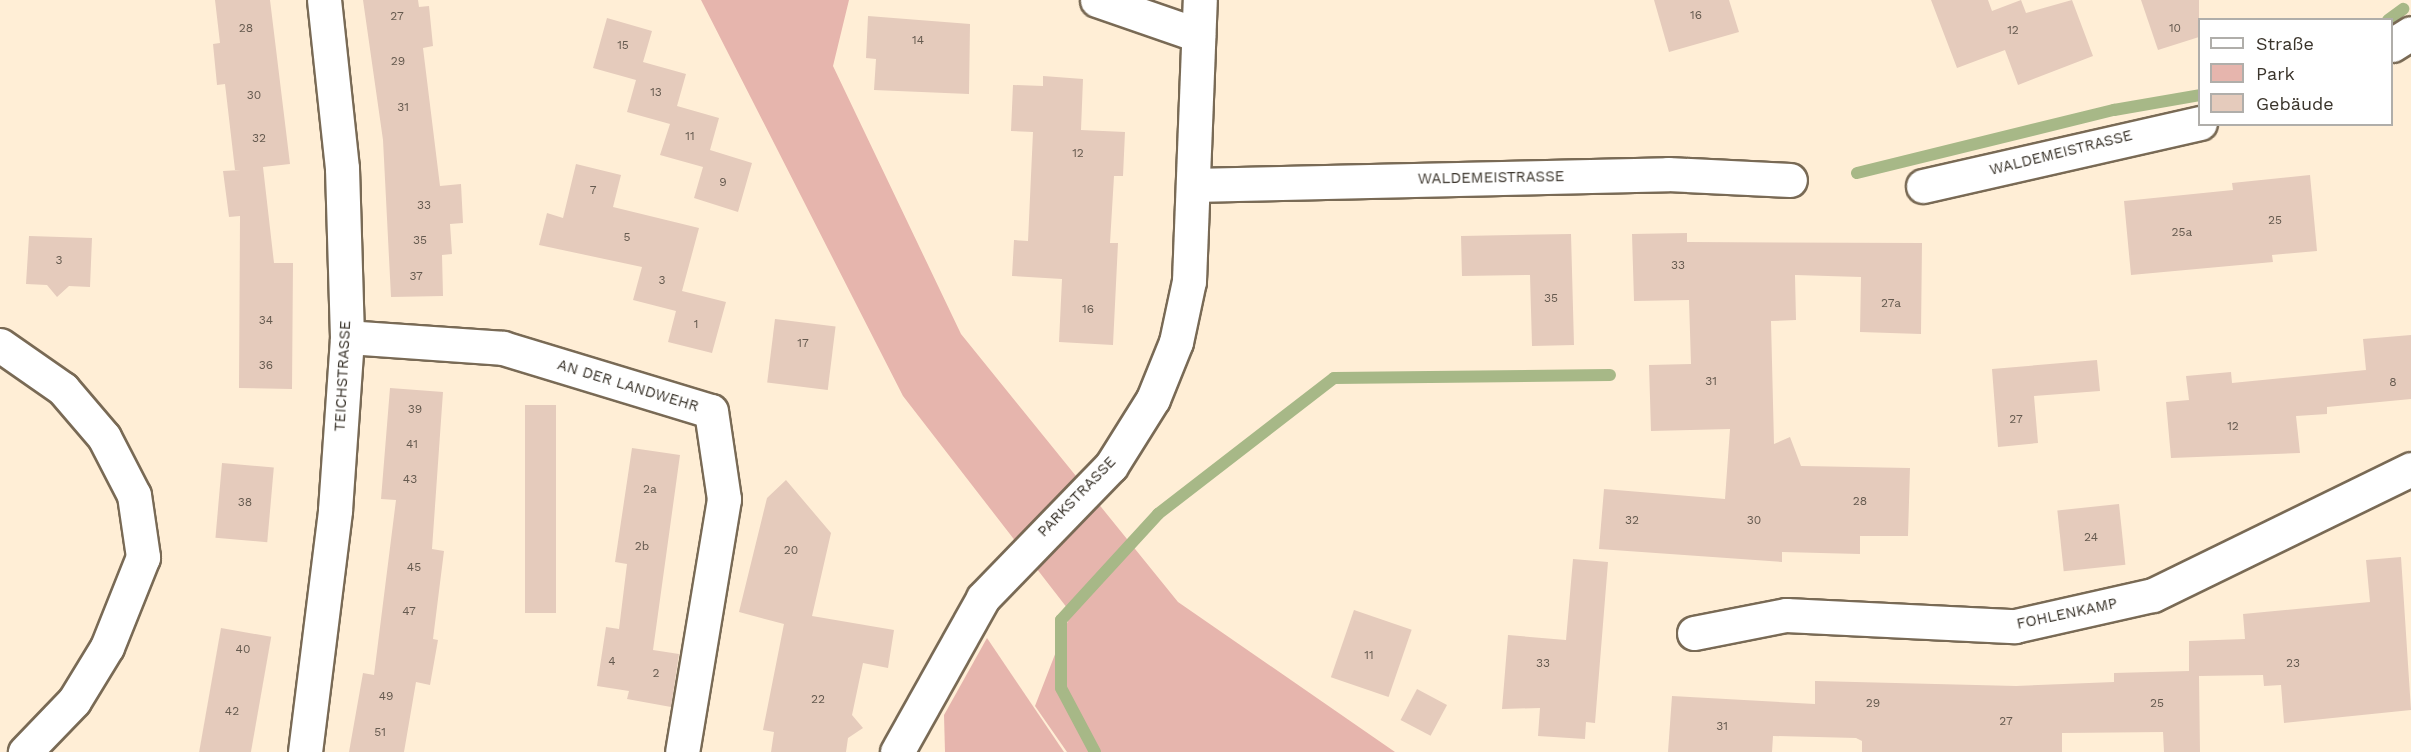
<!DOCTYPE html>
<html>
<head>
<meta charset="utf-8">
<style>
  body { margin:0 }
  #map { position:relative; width:2411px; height:752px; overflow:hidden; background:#ffeed6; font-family:"Work Sans",sans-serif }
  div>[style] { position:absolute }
  .green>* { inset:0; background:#e6b5ad }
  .stream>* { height:12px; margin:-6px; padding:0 6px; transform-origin:6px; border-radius:6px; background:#a7b887 }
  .building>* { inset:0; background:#e5cbbc; transform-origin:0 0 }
  .roads { filter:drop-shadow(2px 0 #796a55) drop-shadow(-2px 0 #796a55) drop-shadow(0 2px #796a55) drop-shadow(0 -2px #796a55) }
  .minor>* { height:33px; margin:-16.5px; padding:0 16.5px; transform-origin:16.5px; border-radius:16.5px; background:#fff }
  span { translate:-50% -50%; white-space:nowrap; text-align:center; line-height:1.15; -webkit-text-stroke:6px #fff; paint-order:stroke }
  .number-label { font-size:12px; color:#655a4f }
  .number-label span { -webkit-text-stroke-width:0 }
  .street-label { font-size:15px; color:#3a342b }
  .legend { position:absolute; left:2198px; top:18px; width:195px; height:108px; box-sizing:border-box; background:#fff; border:2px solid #b0aeaa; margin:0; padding:8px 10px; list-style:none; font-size:18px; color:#3a342b }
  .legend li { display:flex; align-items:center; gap:12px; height:30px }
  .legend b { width:30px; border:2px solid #b0aeaa }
</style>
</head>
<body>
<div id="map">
  <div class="green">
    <div style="clip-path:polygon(701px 0,849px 0,833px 66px,961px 334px,1178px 602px,1395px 752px,1067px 752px,1035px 706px,1071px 613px,903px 396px)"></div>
    <div style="clip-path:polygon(987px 638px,1064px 752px,945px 752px,944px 715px)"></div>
  </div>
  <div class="stream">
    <div style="left:2388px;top:20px;width:19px;rotate:-36deg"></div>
    <div style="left:1857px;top:173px;width:265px;rotate:-13.8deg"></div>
    <div style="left:2114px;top:110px;width:87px;rotate:-9.9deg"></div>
    <div style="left:1095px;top:752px;width:72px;rotate:-118deg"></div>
    <div style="left:1061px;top:688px;width:68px;rotate:-90deg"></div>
    <div style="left:1061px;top:620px;width:144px;rotate:-47.5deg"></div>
    <div style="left:1158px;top:514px;width:222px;rotate:-37.7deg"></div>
    <div style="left:1334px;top:378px;width:276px;rotate:-0.6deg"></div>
  </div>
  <div class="building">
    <div style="clip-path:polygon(215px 0,270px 0,290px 164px,263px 167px,274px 263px,293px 263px,292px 389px,239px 388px,240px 216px,229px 217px,223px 171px,241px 170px,235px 170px,225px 84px,217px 85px,213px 44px,220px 43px)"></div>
    <div style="clip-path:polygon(363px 0,418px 0,419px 7px,429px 6px,433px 46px,423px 48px,440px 186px,461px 184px,463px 223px,450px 224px,452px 254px,442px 255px,443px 296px,391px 297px,383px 140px)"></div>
    <div style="clip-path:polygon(1654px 0,1729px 0,1739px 32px,1669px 52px)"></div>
    <div style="clip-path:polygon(1931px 0,1988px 0,1992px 11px,2021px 0,2026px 13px,2072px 0,2093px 56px,2018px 85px,2005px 50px,1957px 68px)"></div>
    <div style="clip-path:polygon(2141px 0,2199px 0,2199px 37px,2158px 50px)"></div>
    <div style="clip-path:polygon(868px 16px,970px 24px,969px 94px,874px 90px,876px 59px,866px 58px)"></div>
    <div style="clip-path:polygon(607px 18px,652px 31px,643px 62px,686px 74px,677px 106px,719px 118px,710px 150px,752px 163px,738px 212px,694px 198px,703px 167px,660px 155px,670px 124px,627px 112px,636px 80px,593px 68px)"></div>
    <div style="clip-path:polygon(1043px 76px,1083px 79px,1081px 130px,1125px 132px,1123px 176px,1114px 176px,1110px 243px,1118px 243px,1113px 345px,1059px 342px,1062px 279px,1012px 276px,1014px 240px,1028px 241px,1033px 132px,1011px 131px,1013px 85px,1043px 86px)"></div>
    <div style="clip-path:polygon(576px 164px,621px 175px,613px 207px,699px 228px,682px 291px,726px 302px,712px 353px,668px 342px,676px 311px,633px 300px,642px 267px,539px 245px,547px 213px,563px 218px)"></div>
    <div style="clip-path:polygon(2310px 175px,2317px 251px,2272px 255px,2273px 262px,2131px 275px,2124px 201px,2233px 190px,2232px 183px)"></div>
    <div style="clip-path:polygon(1687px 233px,1687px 242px,1922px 243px,1921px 334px,1860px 332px,1861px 277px,1795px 275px,1796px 320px,1771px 321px,1774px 444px,1790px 437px,1801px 466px,1910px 468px,1908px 536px,1860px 536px,1860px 554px,1782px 552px,1782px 562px,1599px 549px,1604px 489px,1725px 499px,1730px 429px,1651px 431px,1649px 365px,1691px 364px,1689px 300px,1634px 301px,1632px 234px)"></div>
    <div style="clip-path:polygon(1571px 234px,1574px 345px,1532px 346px,1530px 275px,1462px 276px,1461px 236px)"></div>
    <div style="clip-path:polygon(29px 236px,92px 238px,90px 287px,69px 286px,57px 297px,47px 285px,26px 284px)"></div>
    <div style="left:775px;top:319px;width:61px;height:64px;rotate:7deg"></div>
    <div style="clip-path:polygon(2411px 335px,2411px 399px,2327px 407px,2327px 414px,2296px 416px,2300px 453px,2171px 458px,2166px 402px,2189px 400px,2186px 376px,2231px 372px,2232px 383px,2366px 370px,2363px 339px)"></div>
    <div style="clip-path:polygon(2097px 360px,2100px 391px,2034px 396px,2038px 443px,1998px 447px,1992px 369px)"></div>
    <div style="clip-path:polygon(390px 388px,443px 392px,432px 549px,444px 551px,433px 639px,438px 640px,430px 685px,416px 682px,404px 752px,349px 752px,363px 673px,374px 675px,396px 500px,381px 499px)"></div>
    <div style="left:525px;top:405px;width:31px;height:208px"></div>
    <div style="clip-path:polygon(632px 448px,680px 455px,653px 650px,679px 654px,671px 707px,627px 699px,629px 691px,597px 686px,606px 627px,619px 629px,627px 564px,615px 562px)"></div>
    <div style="left:222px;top:463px;width:52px;height:75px;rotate:5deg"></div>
    <div style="clip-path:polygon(786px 480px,831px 533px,812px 616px,894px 630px,888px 668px,863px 663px,852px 715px,863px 728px,848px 738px,846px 752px,771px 752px,774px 732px,763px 730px,784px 624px,739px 612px,767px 498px)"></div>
    <div style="left:2119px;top:504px;width:61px;height:62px;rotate:84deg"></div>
    <div style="clip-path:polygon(2401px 557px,2411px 710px,2284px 723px,2281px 685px,2264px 686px,2263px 675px,2199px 676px,2200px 752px,2164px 752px,2163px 732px,2062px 733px,2062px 752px,1862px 752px,1862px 741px,1856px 738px,1773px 736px,1772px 752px,1668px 752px,1672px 696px,1815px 704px,1815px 681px,2016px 686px,2114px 682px,2114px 673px,2189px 671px,2189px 641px,2245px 639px,2243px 614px,2370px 602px,2366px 560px)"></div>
    <div style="clip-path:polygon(1573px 559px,1608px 562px,1595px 723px,1586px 722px,1585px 739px,1538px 736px,1540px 708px,1502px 709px,1508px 635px,1566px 640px)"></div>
    <div style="left:1354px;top:610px;width:61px;height:71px;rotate:19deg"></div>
    <div style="left:221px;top:628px;width:51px;height:126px;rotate:10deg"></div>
    <div style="left:1417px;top:689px;width:34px;height:35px;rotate:28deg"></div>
  </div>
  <div class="roads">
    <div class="minor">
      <div style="left:1097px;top:0;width:107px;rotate:19.1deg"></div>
      <div style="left:2392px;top:45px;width:22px;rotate:-32deg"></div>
      <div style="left:1193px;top:185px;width:475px;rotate:-1.3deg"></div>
      <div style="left:1668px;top:174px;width:122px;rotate:2.8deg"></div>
      <div style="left:1923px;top:186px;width:284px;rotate:-12.8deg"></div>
      <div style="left:347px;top:337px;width:156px;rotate:4deg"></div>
      <div style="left:503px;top:348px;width:217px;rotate:16.9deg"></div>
      <div style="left:711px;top:411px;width:89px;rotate:81.6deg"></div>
      <div style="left:724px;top:499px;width:256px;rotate:99.4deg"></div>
      <div style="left:0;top:345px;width:77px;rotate:34.9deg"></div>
      <div style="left:63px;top:389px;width:63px;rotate:49.5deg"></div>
      <div style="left:104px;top:437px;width:65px;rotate:62.7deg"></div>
      <div style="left:134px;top:495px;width:63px;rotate:81.7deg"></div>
      <div style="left:143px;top:557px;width:97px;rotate:111.8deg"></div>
      <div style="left:107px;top:647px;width:63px;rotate:121.4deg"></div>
      <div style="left:74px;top:701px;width:71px;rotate:133.9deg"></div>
      <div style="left:1694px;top:633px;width:94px;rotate:-11.1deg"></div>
      <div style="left:1786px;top:615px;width:229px;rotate:2.8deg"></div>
      <div style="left:2015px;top:626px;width:141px;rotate:-12.7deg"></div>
      <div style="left:2153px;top:595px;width:287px;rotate:-26deg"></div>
      <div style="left:305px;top:752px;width:244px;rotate:-82.9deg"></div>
      <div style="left:335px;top:510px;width:173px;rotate:-86deg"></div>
      <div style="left:347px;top:337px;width:169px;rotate:-91.7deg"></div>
      <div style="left:342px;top:168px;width:169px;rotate:-96.1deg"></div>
      <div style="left:897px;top:752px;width:176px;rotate:-60.8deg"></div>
      <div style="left:983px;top:598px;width:184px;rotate:-45.9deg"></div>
      <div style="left:1111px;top:466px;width:79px;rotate:-57.9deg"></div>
      <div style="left:1153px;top:399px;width:61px;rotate:-68deg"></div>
      <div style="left:1176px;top:342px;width:62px;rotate:-78deg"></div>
      <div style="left:1189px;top:281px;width:281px;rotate:-87.8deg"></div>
    </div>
  </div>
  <div class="number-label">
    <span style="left:1696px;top:16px">16</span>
    <span style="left:397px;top:17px">27</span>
    <span style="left:246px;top:29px">28</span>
    <span style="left:2175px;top:29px">10</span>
    <span style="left:2013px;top:31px">12</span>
    <span style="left:918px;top:41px">14</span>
    <span style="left:623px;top:46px">15</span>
    <span style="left:398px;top:62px">29</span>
    <span style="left:656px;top:93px">13</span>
    <span style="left:254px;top:96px">30</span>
    <span style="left:403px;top:108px">31</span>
    <span style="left:690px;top:137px">11</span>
    <span style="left:259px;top:139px">32</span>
    <span style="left:1078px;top:154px">12</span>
    <span style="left:723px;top:183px">9</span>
    <span style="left:593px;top:191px">7</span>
    <span style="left:424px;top:206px">33</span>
    <span style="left:2275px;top:221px">25</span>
    <span style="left:2182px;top:233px">25a</span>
    <span style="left:627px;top:238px">5</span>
    <span style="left:420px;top:241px">35</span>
    <span style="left:59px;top:261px">3</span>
    <span style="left:1678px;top:266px">33</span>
    <span style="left:416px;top:277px">37</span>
    <span style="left:662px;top:281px">3</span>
    <span style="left:1551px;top:299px">35</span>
    <span style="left:1891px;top:304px">27a</span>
    <span style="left:1088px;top:310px">16</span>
    <span style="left:266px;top:321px">34</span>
    <span style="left:696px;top:325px">1</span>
    <span style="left:803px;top:344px">17</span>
    <span style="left:266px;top:366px">36</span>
    <span style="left:1711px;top:382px">31</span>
    <span style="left:2393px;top:383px">8</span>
    <span style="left:415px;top:410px">39</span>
    <span style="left:2016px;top:420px">27</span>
    <span style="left:2233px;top:427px">12</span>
    <span style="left:412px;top:445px">41</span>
    <span style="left:410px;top:480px">43</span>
    <span style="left:650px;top:490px">2a</span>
    <span style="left:1860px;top:502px">28</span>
    <span style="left:245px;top:503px">38</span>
    <span style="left:1632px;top:521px">32</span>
    <span style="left:1754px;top:521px">30</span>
    <span style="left:2091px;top:538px">24</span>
    <span style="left:642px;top:547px">2b</span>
    <span style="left:791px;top:551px">20</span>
    <span style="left:414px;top:568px">45</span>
    <span style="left:409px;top:612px">47</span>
    <span style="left:243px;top:650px">40</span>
    <span style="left:1369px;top:656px">11</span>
    <span style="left:612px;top:662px">4</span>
    <span style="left:1543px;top:664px">33</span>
    <span style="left:2293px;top:664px">23</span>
    <span style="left:656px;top:674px">2</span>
    <span style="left:386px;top:697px">49</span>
    <span style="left:818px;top:700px">22</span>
    <span style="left:1873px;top:704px">29</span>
    <span style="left:2157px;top:704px">25</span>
    <span style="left:232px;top:712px">42</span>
    <span style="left:2006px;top:722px">27</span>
    <span style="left:1722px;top:727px">31</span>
    <span style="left:380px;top:733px">51</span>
  </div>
  <div class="street-label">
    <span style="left:2061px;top:153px;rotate:-14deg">WALDEMEISTRASSE</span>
    <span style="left:1491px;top:178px;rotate:-1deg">WALDEMEISTRASSE</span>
    <span style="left:343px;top:376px;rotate:-87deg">TEICHSTRASSE</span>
    <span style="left:628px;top:386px;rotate:17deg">AN DER LANDWEHR</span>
    <span style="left:1077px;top:497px;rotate:-46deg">PARKSTRASSE</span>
    <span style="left:2067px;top:614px;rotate:-12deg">FOHLENKAMP</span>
  </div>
  <ul class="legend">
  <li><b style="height:8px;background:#fff"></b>Straße</li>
  <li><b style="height:16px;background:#e6b5ad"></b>Park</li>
  <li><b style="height:16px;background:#e5cbbc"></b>Gebäude</li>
  </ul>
</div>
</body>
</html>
